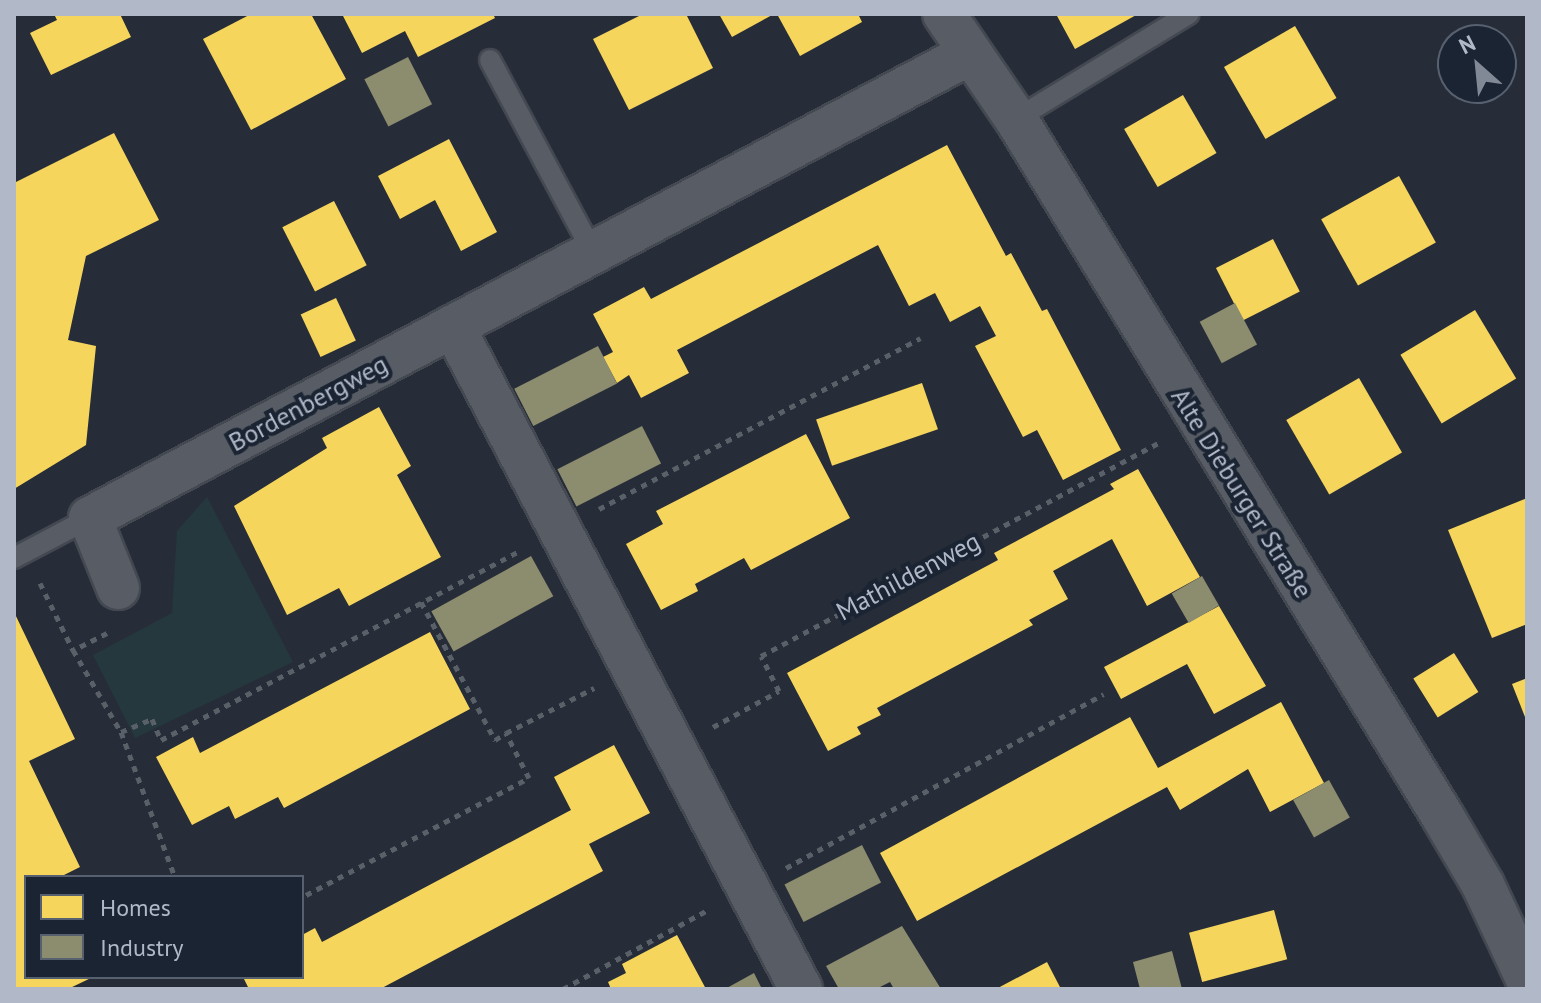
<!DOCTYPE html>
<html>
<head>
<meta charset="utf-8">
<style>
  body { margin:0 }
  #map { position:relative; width:1541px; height:1003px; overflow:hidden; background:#272d38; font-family:"PT Sans",sans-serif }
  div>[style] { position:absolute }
  .green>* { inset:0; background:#24383e }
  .homes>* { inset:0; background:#f6d55c; transform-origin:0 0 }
  .industry>* { inset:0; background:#8c8c6e; transform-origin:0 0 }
  .path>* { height:5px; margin-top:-2.5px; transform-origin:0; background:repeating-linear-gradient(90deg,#5a6068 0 6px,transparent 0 12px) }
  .roads { filter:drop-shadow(2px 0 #444851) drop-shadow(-2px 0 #444851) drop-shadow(0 2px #444851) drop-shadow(0 -2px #444851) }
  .lane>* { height:20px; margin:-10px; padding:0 10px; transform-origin:10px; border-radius:10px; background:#585d65 }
  .street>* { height:42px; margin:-21px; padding:0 21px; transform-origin:21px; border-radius:21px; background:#585d65 }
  span { translate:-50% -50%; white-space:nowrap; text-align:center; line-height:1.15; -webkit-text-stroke:8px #1b2432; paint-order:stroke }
  .street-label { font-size:26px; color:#b1b9c9 }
  .frame { position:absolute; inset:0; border:16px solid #b1b9c9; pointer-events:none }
  .legend { position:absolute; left:24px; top:875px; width:280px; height:104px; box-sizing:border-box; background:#1b2432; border:2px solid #57606e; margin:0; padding:10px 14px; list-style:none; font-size:24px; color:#b1b9c9 }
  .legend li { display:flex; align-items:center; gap:16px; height:40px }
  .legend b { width:40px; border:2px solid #57606e }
  .north { position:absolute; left:1437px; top:24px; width:80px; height:80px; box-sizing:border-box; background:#1b2432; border:2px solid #57606e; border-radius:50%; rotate:333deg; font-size:22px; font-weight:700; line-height:32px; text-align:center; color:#b1b9c9 }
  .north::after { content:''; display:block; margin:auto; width:28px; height:36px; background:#818896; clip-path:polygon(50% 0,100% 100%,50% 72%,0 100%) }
</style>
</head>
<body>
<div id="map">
  <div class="green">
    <div style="clip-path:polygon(207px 497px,293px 662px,135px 738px,93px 655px,172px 613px,177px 531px)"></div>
  </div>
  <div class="homes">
    <div style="clip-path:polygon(54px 14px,120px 14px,131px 37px,51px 75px,30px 33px,57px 20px)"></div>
    <div style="clip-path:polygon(251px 14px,311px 14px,346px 79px,251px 130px,203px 39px)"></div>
    <div style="clip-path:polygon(342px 14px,493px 14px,495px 18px,418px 57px,405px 31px,362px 53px)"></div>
    <div style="clip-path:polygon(643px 14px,686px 14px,713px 68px,629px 110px,593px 39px)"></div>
    <div style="clip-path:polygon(719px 14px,774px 14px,732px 37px)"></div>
    <div style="clip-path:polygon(777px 14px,858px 14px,862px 22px,800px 56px)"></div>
    <div style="clip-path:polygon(1056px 14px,1138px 14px,1075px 49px)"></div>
    <div style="left:1295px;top:26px;width:83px;height:82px;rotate:60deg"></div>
    <div style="left:1183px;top:95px;width:67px;height:68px;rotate:60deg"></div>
    <div style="clip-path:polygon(114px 133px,159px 220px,86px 256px,68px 340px,96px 346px,86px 445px,14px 489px,14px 183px)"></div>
    <div style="clip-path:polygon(449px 139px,497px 232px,461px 251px,435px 200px,400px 219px,378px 176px)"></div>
    <div style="clip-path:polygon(947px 145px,1006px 256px,1011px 253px,1042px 311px,1047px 309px,1121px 450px,1063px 480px,1037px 430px,1023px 437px,975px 346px,996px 336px,980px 306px,950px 322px,935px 293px,909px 306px,878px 245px,677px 350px,689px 373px,641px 398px,629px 375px,617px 383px,603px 357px,613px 352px,593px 314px,644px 287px,651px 299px)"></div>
    <div style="left:1399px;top:176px;width:76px;height:89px;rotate:61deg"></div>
    <div style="left:334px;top:201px;width:72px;height:58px;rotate:63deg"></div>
    <div style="left:1273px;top:239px;width:59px;height:64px;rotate:63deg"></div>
    <div style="left:336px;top:298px;width:47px;height:39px;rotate:65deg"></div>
    <div style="left:1475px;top:310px;width:80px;height:87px;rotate:59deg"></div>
    <div style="left:1359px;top:378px;width:86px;height:84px;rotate:60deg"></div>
    <div style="left:922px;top:383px;width:49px;height:112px;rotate:71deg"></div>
    <div style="clip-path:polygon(379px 407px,411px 466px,397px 475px,441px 557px,349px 606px,339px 588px,287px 615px,234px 506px,327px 448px,322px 438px)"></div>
    <div style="clip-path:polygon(806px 434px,850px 518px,751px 570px,744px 558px,695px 584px,698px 591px,661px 610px,626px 544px,663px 524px,656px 511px)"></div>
    <div style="clip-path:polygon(1138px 469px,1200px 577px,1147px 606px,1112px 539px,1053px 571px,1068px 599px,1029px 620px,1033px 625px,877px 708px,881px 715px,857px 727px,861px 734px,828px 751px,787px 673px,998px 560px,994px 553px,1114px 489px,1110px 484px)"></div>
    <div style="clip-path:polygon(1527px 498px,1527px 624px,1492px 638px,1448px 530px)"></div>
    <div style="clip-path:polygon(1219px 606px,1266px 686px,1214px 714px,1187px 664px,1121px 699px,1104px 667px)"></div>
    <div style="clip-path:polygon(14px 612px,75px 739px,29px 761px,80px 867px,60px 877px,26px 877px,26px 977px,93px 977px,68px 989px,14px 989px)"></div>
    <div style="clip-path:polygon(430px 632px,470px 709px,284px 808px,278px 797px,235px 819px,229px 806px,192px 825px,156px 757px,193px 737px,200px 753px)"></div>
    <div style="left:1454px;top:653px;width:46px;height:48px;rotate:58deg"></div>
    <div style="clip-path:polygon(1527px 678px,1527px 722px,1512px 684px)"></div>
    <div style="clip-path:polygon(1281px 702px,1324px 783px,1270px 812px,1248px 769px,1180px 810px,1167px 787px,917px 921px,880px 853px,1130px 717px,1158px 768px)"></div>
    <div style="clip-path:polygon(614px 745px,650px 813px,589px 844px,603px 871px,380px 989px,249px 989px,243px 977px,302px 977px,302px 935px,315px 928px,322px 942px,571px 810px,554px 777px)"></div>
    <div style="left:1274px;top:910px;width:51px;height:88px;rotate:75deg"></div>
    <div style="clip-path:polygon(677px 935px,706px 989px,611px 989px,608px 982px,626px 973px,622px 964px)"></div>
    <div style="clip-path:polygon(1047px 962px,1061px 989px,996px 989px)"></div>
  </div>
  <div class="industry">
    <div style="left:408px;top:57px;width:53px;height:49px;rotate:63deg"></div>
    <div style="left:1235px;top:303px;width:47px;height:40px;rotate:62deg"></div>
    <div style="left:598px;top:346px;width:42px;height:94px;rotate:63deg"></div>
    <div style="left:642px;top:426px;width:42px;height:95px;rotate:63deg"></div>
    <div style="left:531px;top:556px;width:46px;height:114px;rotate:61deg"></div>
    <div style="left:1202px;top:576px;width:34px;height:35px;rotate:60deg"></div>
    <div style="left:1329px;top:780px;width:43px;height:41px;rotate:61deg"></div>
    <div style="left:862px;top:845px;width:42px;height:87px;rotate:63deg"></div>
    <div style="clip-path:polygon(902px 926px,941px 989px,894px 989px,890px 982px,876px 989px,839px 989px,826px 966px)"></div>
    <div style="clip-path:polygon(1172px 951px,1182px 989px,1140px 989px,1133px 962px)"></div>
    <div style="clip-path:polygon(754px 973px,762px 989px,725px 989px)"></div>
  </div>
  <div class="path">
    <div style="left:599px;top:509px;width:364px;rotate:-28deg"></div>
    <div style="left:40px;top:583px;width:75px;rotate:63.8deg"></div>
    <div style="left:421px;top:602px;width:157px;rotate:61.8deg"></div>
    <div style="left:495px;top:740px;width:13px;rotate:-32deg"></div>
    <div style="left:107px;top:633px;width:38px;rotate:153deg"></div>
    <div style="left:73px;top:650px;width:95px;rotate:59.7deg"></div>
    <div style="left:121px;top:732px;width:155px;rotate:69.6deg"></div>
    <div style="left:713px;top:727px;width:75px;rotate:-28.6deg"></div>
    <div style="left:779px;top:691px;width:39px;rotate:-117deg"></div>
    <div style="left:761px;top:656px;width:455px;rotate:-28.2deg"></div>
    <div style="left:121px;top:732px;width:34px;rotate:-23deg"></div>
    <div style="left:152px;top:719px;width:23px;rotate:67deg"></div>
    <div style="left:161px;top:740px;width:406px;rotate:-27.8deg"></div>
    <div style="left:786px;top:868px;width:362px;rotate:-28.7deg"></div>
    <div style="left:306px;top:895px;width:252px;rotate:-27.7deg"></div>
    <div style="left:529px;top:778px;width:51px;rotate:-117.1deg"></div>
    <div style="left:506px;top:733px;width:99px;rotate:-27.1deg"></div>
    <div style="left:563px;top:989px;width:167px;rotate:-28.6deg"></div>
  </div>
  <div class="roads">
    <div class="lane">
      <div style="left:490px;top:60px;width:218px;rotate:61.8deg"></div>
      <div style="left:1016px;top:119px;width:202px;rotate:-31.3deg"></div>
      <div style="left:14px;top:558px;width:86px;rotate:-27.8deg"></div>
    </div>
    <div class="street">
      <div style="left:944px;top:14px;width:127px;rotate:55.6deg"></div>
      <div style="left:1016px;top:119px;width:818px;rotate:58.54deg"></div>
      <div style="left:1443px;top:817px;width:79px;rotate:59.5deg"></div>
      <div style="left:1483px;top:885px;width:104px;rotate:64.9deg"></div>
      <div style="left:453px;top:326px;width:749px;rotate:62.31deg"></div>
      <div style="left:118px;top:588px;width:75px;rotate:-111.8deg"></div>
      <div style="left:90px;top:518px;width:994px;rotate:-27.83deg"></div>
    </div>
  </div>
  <div class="street-label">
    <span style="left:308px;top:403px;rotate:-28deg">Bordenbergweg</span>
    <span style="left:1242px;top:493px;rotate:58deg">Alte Dieburger Straße</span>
    <span style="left:908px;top:576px;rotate:-28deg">Mathildenweg</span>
  </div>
  <div class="frame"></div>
  <ul class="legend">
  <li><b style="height:22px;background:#f6d55c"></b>Homes</li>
  <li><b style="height:22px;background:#8c8c6e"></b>Industry</li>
  </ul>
  <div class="north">N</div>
</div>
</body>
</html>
